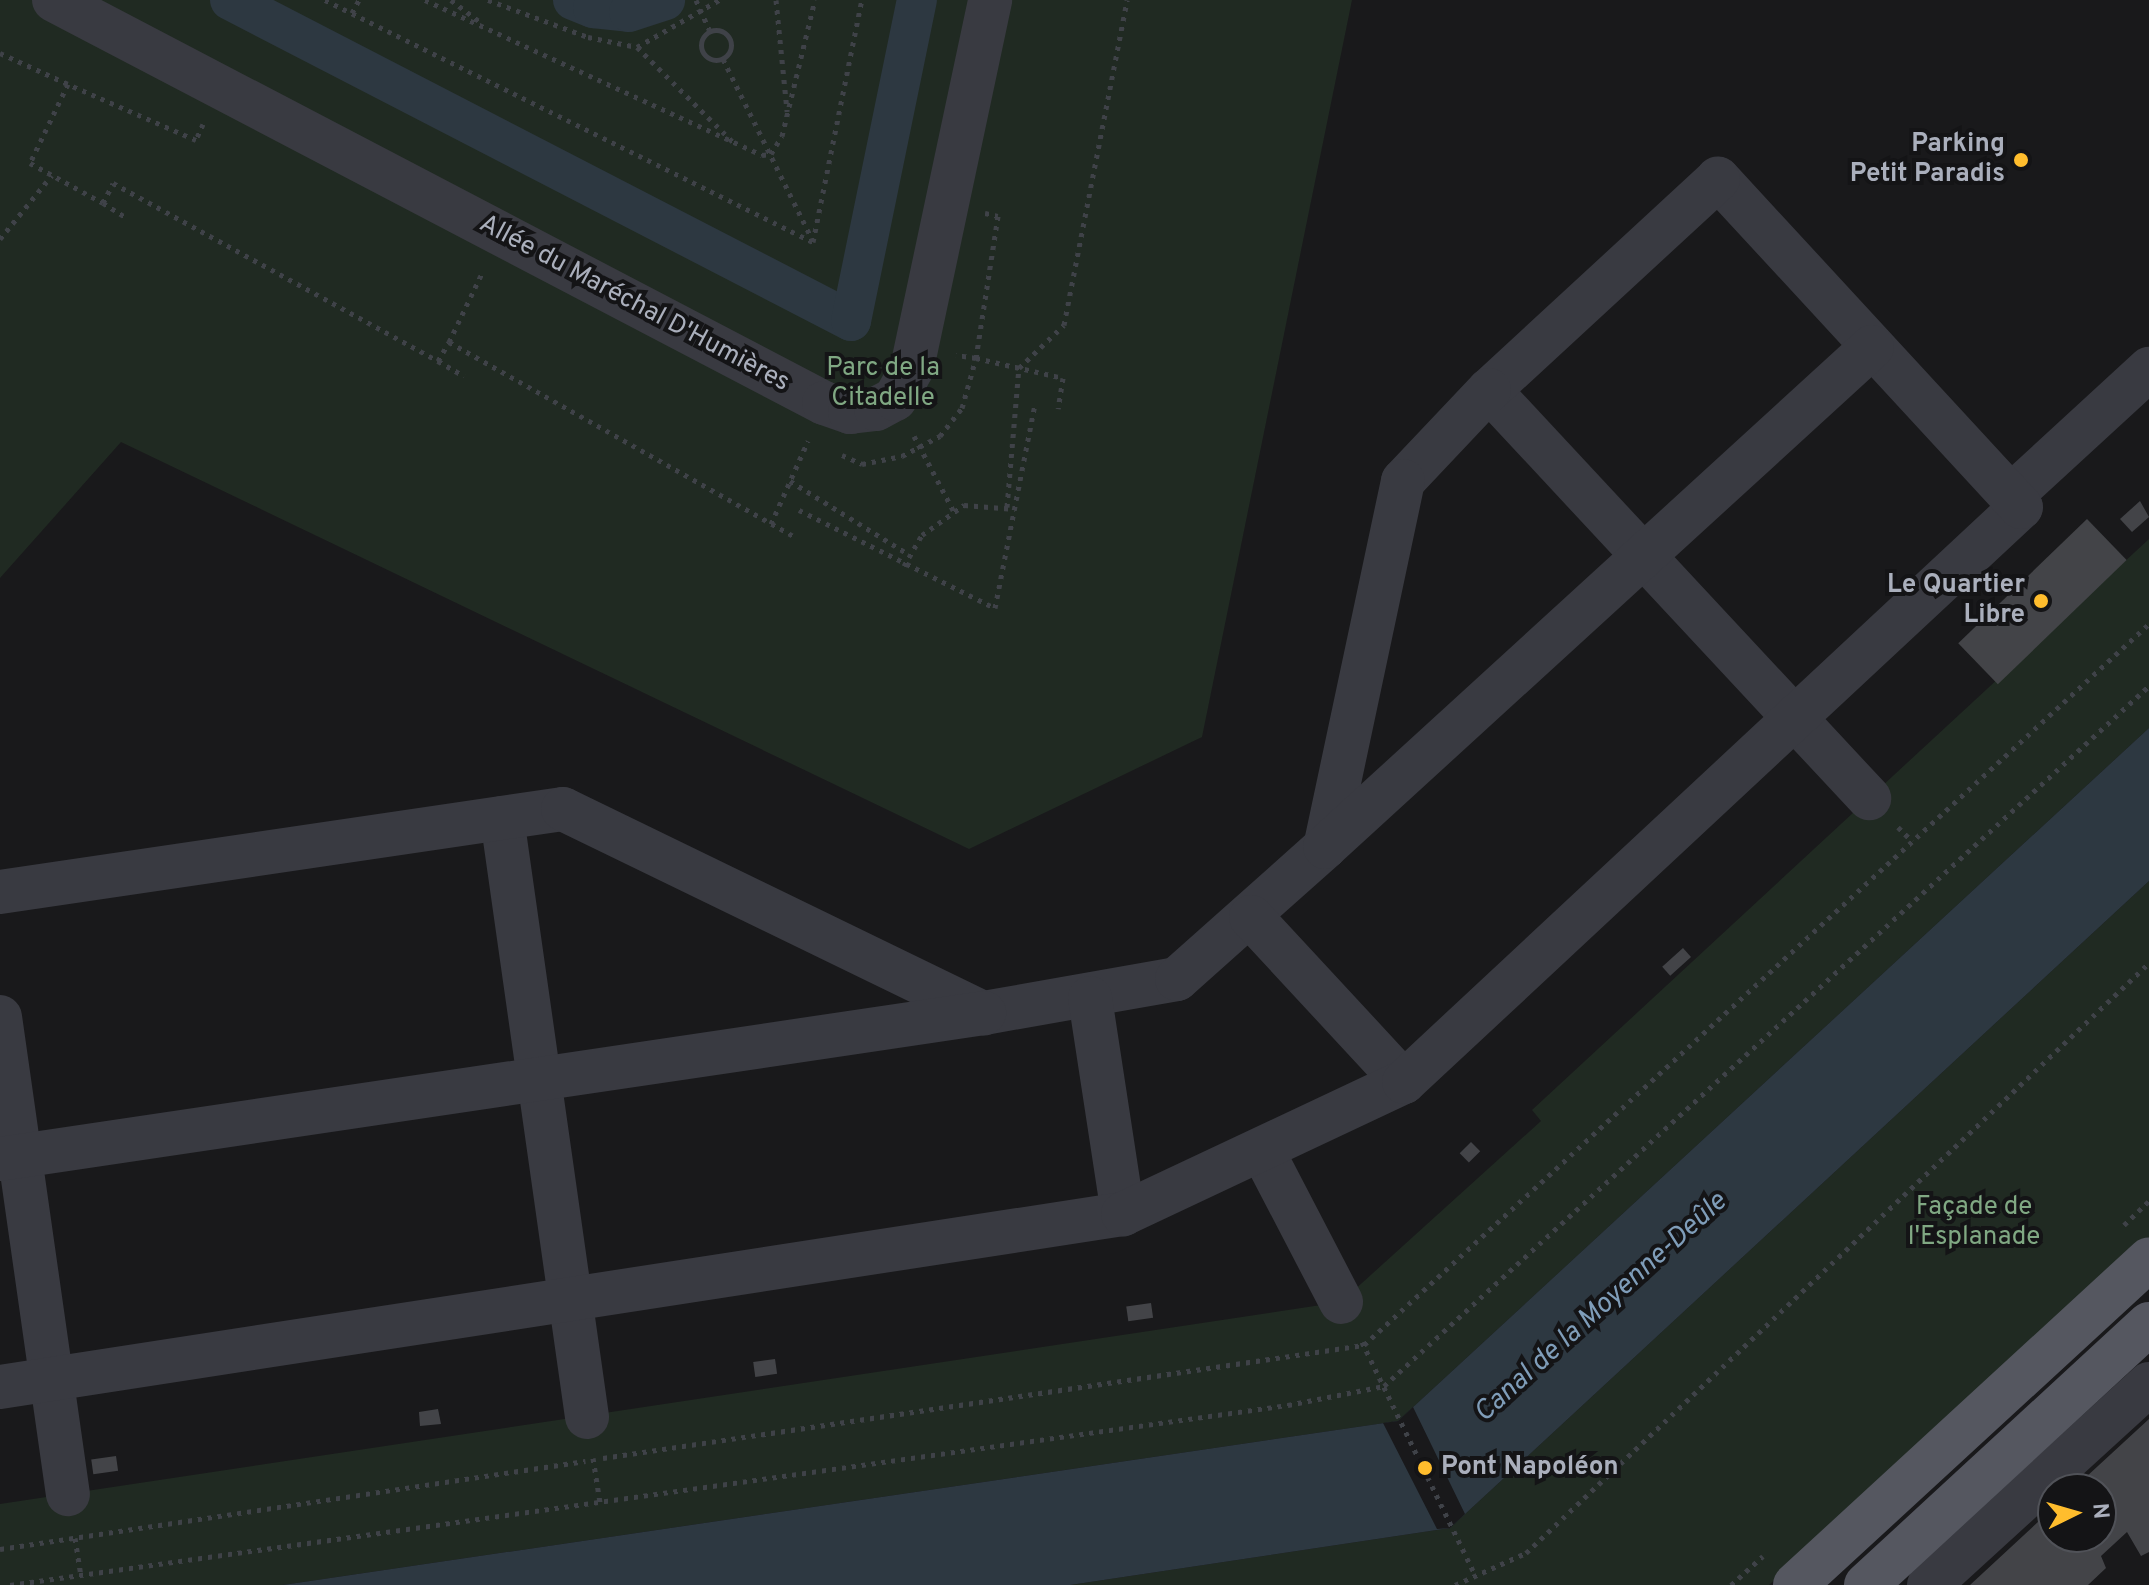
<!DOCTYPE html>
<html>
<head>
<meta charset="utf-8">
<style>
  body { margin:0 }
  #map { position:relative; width:2149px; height:1585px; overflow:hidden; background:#19191b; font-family:Overpass,sans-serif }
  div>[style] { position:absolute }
  .green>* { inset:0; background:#202a22 }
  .water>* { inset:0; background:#2d3841 }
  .pier>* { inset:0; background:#19191b }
  .canal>* { height:40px; margin:-20px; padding:0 20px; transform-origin:20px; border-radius:20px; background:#2d3841 }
  .building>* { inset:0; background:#434448; transform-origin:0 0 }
  .path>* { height:5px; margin-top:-2.5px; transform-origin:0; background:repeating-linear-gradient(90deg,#3f4248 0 4px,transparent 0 10px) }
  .path>.ring { margin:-2.5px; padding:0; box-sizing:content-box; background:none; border:5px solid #3f4248; border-radius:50% }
  .minor>* { height:44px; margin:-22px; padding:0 22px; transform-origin:22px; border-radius:22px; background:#393a41 }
  .major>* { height:44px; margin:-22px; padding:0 22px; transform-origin:22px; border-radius:22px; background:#555760 }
  .dots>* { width:22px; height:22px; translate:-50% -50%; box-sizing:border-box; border:4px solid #141416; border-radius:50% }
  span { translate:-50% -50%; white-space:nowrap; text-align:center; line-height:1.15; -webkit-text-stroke:8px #141416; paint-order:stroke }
  .poi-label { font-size:26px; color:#aaafbc; font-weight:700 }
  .right { translate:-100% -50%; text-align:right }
  .left { translate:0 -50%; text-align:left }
  .street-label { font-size:26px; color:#aaafbc }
  .park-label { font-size:26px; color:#80a883 }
  .water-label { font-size:28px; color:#7f9db9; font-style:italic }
  .north { position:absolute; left:2037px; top:1473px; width:80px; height:80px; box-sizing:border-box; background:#141416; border:2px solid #505258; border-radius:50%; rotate:85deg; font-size:22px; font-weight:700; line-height:32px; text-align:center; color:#aaafbc }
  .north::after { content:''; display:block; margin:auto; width:28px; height:36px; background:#ffbd2d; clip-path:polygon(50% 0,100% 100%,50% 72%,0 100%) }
</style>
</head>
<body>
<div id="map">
  <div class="green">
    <div style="clip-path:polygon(0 0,1352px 0,1202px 737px,969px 849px,121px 442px,0 578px)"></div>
    <div style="clip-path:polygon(2149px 539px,2149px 728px,1398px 1421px,283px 1585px,0 1585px,0 1504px,1341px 1302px,1541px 1121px,1532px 1110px)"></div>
    <div style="clip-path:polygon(2149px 881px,2149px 1241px,1769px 1585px,1070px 1585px,1450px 1528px)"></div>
  </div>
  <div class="water">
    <div style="clip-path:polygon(2149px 728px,2149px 881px,1450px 1528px,1070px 1585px,283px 1585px,1398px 1421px)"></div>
  </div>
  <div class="pier">
    <div style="clip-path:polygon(1413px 1407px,1465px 1514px,1450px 1528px,1437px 1529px,1383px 1423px,1398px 1421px)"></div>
  </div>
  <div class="canal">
    <div style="left:230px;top:0;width:699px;rotate:27.33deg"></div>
    <div style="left:851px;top:321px;width:328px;rotate:-78.4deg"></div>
    <div style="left:573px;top:0;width:22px;rotate:22deg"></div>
    <div style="left:593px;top:8px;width:36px;rotate:6deg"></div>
    <div style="left:629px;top:12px;width:38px;rotate:-18deg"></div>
  </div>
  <div class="building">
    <div style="clip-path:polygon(2140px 501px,2149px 517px,2132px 532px,2120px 519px)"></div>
    <div style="left:2087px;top:519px;width:57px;height:179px;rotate:46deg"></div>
    <div style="left:1683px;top:948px;width:12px;height:28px;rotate:48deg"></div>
    <div style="left:1471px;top:1142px;width:13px;height:16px;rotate:45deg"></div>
    <div style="left:1151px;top:1303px;width:15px;height:25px;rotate:82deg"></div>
    <div style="left:775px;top:1359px;width:15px;height:22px;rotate:82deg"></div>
    <div style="clip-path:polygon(438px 1409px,441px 1424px,420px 1426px,419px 1412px)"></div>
    <div style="clip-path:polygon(2149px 1419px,2149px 1552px,2141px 1556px,2127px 1532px,2101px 1556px,2106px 1568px,2088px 1585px,1970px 1585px,2053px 1508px,2053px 1537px,2101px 1537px,2101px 1489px,2073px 1489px)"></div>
    <div style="left:116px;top:1456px;width:15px;height:25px;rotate:82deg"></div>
  </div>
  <div class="path">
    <div style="left:325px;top:0;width:545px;rotate:26.38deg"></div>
    <div style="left:813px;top:242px;width:247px;rotate:-78.6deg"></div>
    <div style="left:425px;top:0;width:371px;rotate:24.7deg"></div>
    <div style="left:762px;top:155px;width:9px;rotate:-6deg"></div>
    <div style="left:771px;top:154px;width:21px;rotate:-59deg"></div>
    <div style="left:782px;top:136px;width:140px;rotate:-76.4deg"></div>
    <div style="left:451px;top:0;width:39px;rotate:37deg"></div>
    <div style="left:488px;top:0;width:107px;rotate:20.3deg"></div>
    <div style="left:588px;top:37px;width:50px;rotate:11.5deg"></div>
    <div style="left:637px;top:47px;width:95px;rotate:-29.8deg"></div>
    <div style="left:696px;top:0;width:34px;rotate:66deg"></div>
    <div style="left:776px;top:0;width:112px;rotate:84.3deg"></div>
    <div style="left:352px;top:13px;width:15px;rotate:-62deg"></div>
    <div class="ring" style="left:701px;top:30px;width:25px;height:25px"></div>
    <div style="left:637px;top:47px;width:139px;rotate:44.7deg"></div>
    <div style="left:0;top:53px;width:75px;rotate:24.5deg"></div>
    <div style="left:723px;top:59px;width:203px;rotate:63.7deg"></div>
    <div style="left:203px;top:124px;width:17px;rotate:114deg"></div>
    <div style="left:196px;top:140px;width:140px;rotate:-156.4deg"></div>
    <div style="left:68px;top:84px;width:88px;rotate:115.7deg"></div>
    <div style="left:30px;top:163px;width:83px;rotate:28.7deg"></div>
    <div style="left:103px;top:203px;width:22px;rotate:-63deg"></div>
    <div style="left:113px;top:183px;width:371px;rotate:28.7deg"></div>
    <div style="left:438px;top:361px;width:22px;rotate:-60deg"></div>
    <div style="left:449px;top:342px;width:395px;rotate:29.4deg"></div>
    <div style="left:103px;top:203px;width:28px;rotate:32deg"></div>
    <div style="left:985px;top:213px;width:13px;rotate:13deg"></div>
    <div style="left:998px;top:216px;width:144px;rotate:98.8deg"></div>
    <div style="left:976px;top:358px;width:89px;rotate:12.9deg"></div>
    <div style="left:1063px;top:378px;width:31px;rotate:99deg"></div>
    <div style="left:0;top:239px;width:82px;rotate:-50.9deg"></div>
    <div style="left:449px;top:342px;width:79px;rotate:-64.4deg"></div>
    <div style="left:438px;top:361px;width:30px;rotate:30deg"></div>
    <div style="left:914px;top:436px;width:84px;rotate:62.2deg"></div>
    <div style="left:842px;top:455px;width:22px;rotate:24deg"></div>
    <div style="left:862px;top:464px;width:41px;rotate:-11.3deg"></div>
    <div style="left:902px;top:456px;width:43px;rotate:-27.8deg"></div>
    <div style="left:940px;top:436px;width:36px;rotate:-52deg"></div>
    <div style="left:962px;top:408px;width:52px;rotate:-74.4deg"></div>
    <div style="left:976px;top:358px;width:20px;rotate:-171deg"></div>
    <div style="left:790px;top:481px;width:139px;rotate:31.7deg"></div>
    <div style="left:1007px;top:507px;width:140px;rotate:-85.1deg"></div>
    <div style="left:1019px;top:368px;width:62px;rotate:-43.7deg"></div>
    <div style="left:1064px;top:325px;width:331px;rotate:-79deg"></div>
    <div style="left:799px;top:510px;width:219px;rotate:26.6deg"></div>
    <div style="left:995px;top:608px;width:208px;rotate:-78.9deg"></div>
    <div style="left:771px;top:524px;width:91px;rotate:-66deg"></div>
    <div style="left:904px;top:566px;width:36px;rotate:-60deg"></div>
    <div style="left:922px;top:535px;width:52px;rotate:-35.5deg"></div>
    <div style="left:964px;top:505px;width:51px;rotate:4.5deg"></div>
    <div style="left:1898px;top:827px;width:20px;rotate:45deg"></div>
    <div style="left:2124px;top:1225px;width:35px;rotate:-44deg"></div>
    <div style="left:1362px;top:1342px;width:259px;rotate:64.1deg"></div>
    <div style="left:593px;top:1458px;width:45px;rotate:81deg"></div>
    <div style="left:603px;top:1458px;width:769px;rotate:-8.45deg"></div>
    <div style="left:1364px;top:1345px;width:1066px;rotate:-42.57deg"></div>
    <div style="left:75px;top:1538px;width:37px;rotate:81deg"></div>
    <div style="left:0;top:1549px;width:592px;rotate:-8.55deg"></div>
    <div style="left:10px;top:1585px;width:1291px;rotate:-8.02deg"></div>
    <div style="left:1288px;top:1405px;width:98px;rotate:-11.2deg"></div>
    <div style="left:1384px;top:1386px;width:1037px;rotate:-42.46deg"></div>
    <div style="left:1455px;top:1585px;width:78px;rotate:-24.3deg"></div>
    <div style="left:1526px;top:1553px;width:858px;rotate:-43.44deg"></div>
    <div style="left:1731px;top:1585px;width:43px;rotate:-42.2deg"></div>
  </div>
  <div class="minor">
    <div style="left:54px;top:0;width:869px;rotate:27.63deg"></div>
    <div style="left:824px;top:403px;width:28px;rotate:19deg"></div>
    <div style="left:850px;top:412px;width:26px;rotate:-7deg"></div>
    <div style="left:876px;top:409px;width:21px;rotate:-28deg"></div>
    <div style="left:895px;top:399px;width:35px;rotate:-61deg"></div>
    <div style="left:912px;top:368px;width:376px;rotate:-78deg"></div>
    <div style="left:1489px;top:390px;width:558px;rotate:47.04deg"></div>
    <div style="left:2011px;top:496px;width:188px;rotate:-42.6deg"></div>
    <div style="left:502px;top:818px;width:605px;rotate:81.92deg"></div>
    <div style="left:0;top:892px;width:569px;rotate:-8.39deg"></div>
    <div style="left:563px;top:809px;width:468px;rotate:25.9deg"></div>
    <div style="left:984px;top:1013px;width:196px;rotate:-10deg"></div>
    <div style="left:1177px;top:979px;width:198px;rotate:-41.7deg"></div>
    <div style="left:1251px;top:917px;width:225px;rotate:47.2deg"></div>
    <div style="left:1090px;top:998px;width:219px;rotate:81.3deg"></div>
    <div style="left:0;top:1017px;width:482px;rotate:81.9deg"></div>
    <div style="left:1263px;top:1152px;width:169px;rotate:62.5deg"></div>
    <div style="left:0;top:1159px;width:995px;rotate:-8.44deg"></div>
    <div style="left:0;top:1387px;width:1136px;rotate:-8.76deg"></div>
    <div style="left:1123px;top:1214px;width:310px;rotate:-25.2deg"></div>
    <div style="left:1404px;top:1082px;width:843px;rotate:-42.98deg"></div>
    <div style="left:2021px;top:507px;width:447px;rotate:-132.7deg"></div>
    <div style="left:1718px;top:179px;width:311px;rotate:137.3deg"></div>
    <div style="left:1489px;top:390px;width:125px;rotate:133.4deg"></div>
    <div style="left:1403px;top:481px;width:374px;rotate:102deg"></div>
    <div style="left:1325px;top:847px;width:741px;rotate:-42.43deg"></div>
    <div style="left:1929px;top:1585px;width:298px;rotate:-42.4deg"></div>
  </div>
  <div class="major">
    <div style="left:1795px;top:1585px;width:481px;rotate:-42.6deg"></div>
    <div style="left:1866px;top:1585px;width:385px;rotate:-42.7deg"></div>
  </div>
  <div class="dots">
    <div style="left:2021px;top:160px;background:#ffbd2d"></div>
    <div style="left:2041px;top:601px;background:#ffbd2d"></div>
    <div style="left:1425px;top:1468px;background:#ffbd2d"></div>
  </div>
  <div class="poi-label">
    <span class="right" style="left:2005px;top:160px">Parking<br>Petit Paradis</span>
    <span class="right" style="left:2025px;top:601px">Le Quartier<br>Libre</span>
    <span class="left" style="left:1441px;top:1468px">Pont Napoléon</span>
  </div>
  <div class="street-label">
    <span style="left:634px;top:304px;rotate:28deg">Allée du Maréchal D'Humières</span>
  </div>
  <div class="park-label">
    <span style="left:883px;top:384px">Parc de la<br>Citadelle</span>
    <span style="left:1974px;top:1223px">Façade de<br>l'Esplanade</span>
  </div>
  <div class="water-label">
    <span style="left:1601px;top:1308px;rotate:-42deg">Canal de la Moyenne-Deûle</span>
  </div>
  <div class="north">N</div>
</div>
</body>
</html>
